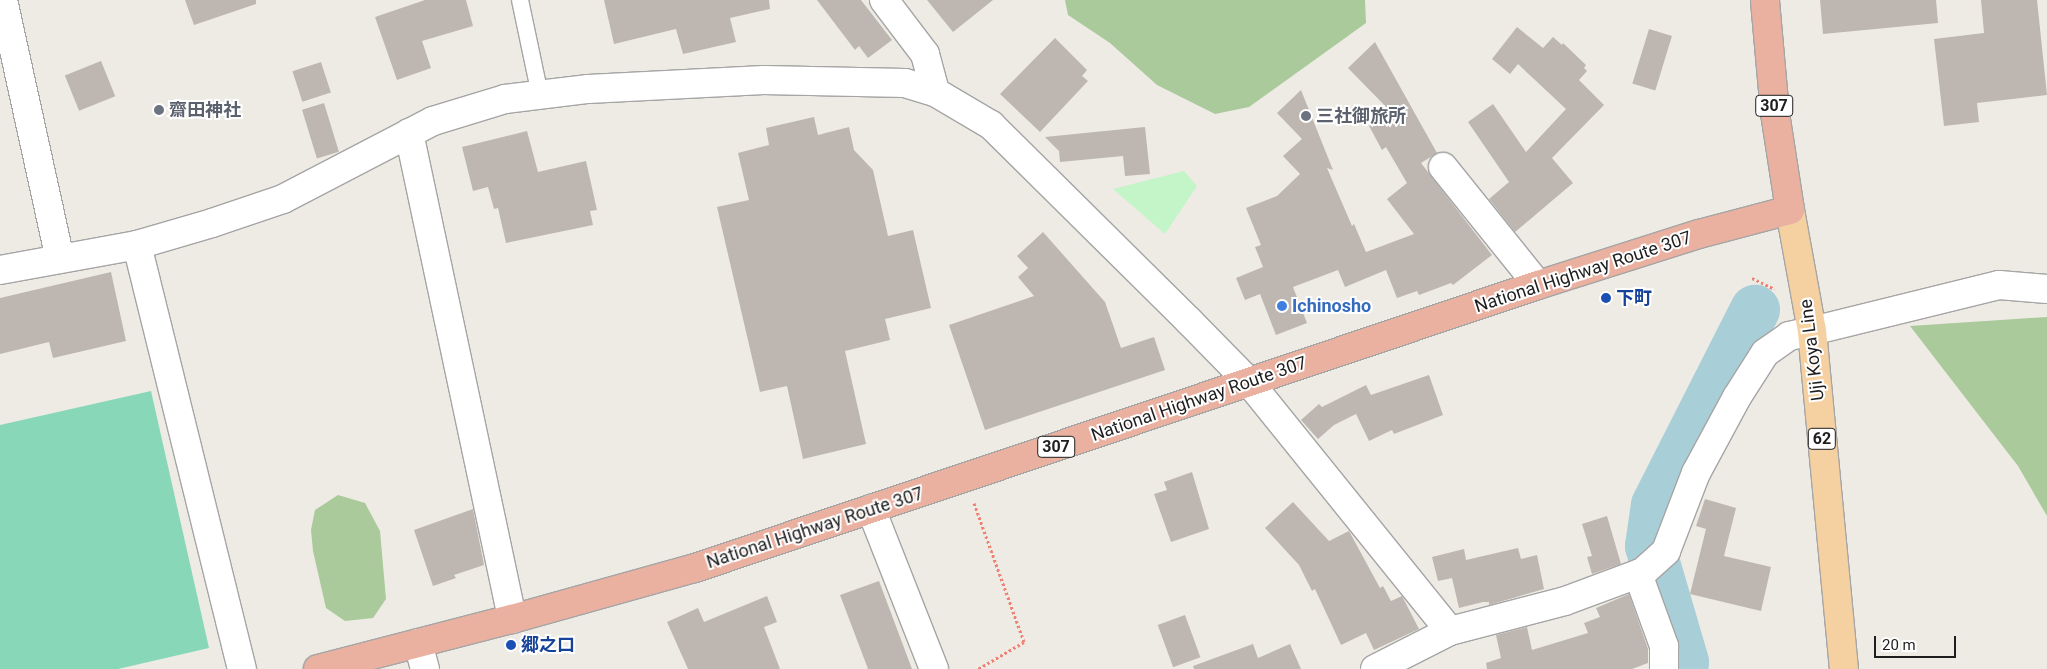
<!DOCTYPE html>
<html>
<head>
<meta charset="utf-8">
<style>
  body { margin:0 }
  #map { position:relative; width:2047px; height:669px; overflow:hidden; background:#eeebe4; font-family:Roboto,"Noto Sans JP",sans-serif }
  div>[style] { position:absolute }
  .forest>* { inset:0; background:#aaca9c }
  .park>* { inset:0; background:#c4f5c8 }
  .pitch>* { inset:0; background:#88d7b8 }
  .river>* { height:50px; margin:-25px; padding:0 25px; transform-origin:25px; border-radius:25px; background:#a8ced8 }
  .building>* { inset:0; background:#beb7b1; transform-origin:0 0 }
  .path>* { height:3px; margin-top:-1.5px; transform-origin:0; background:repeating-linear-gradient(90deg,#ef8074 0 2.5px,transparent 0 5px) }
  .roads { filter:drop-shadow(1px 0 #a5a5a5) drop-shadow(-1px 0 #a5a5a5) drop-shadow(0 1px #a5a5a5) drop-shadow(0 -1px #a5a5a5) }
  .service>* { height:16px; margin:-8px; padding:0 8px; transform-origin:8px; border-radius:8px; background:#fff }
  .minor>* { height:28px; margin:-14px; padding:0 14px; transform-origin:14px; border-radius:14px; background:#fff }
  .tertiary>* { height:28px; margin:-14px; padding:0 14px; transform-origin:14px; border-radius:14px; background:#fff }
  .primary>* { height:28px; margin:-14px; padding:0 14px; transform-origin:14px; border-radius:14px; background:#f5d1a2 }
  .trunk>* { height:28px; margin:-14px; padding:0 14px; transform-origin:14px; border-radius:14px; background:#eab1a1 }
  .dots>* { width:14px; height:14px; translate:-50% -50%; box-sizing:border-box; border:2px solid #fff; border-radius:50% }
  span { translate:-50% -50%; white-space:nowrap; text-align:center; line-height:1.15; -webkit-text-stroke:4px #fff; paint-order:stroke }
  .shield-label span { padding:1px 4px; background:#fff; border:1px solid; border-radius:4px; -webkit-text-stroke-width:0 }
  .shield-label { font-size:16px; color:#1e1e1e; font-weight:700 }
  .worship-label { font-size:18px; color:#5b616d; font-weight:700 }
  .left { translate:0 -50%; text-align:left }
  .street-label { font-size:18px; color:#1e1e1e }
  .transit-label { font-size:18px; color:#164399; font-weight:700 }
  .shop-label { font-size:18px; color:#366cbe; font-weight:700 }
  .scale { position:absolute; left:1874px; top:636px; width:82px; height:22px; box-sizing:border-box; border:2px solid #1e1e1e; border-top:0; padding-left:6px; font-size:15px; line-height:18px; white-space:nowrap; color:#1e1e1e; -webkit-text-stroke:4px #fff; paint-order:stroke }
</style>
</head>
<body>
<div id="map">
  <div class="forest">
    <div style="clip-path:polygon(1065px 0,1365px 0,1366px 23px,1249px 107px,1215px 114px,1157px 85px,1110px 43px,1068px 15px)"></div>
    <div style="clip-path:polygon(2047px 317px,2047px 516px,2018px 466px,1910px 326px)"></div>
    <div style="clip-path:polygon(338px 495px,365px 503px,380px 531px,386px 599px,373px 618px,345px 621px,326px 608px,313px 551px,311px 530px,315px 510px)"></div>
  </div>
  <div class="park">
    <div style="clip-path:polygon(1184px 171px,1197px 186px,1165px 234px,1113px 189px)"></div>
  </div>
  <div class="pitch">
    <div style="clip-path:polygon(151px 391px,209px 648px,118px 669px,0 669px,0 425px)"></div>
  </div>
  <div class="river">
    <div style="left:1682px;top:669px;width:7px;rotate:-74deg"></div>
    <div style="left:1684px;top:662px;width:121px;rotate:-106.3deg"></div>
    <div style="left:1650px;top:546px;width:41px;rotate:-81.7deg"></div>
    <div style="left:1656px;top:505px;width:219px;rotate:-63.1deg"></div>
  </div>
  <div class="building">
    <div style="clip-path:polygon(185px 0,256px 0,256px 4px,194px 25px)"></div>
    <div style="clip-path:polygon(425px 0,466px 0,473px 26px,422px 41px,431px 68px,397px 80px,375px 17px)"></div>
    <div style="clip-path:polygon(604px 0,769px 0,770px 9px,730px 18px,736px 42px,683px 54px,676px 29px,614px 44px)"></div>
    <div style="clip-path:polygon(817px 0,861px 0,892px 40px,868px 58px,859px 46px,855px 50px)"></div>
    <div style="clip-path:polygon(927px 0,993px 0,953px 32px)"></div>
    <div style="clip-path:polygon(1820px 0,1936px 0,1938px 23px,1823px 34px)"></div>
    <div style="clip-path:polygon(1981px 0,2037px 0,2047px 95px,1977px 103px,1979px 122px,1944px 126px,1934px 39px,1984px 33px)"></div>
    <div style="clip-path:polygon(1517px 27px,1543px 48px,1553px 37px,1562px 45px,1563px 43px,1586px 65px,1584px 68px,1587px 71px,1579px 80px,1604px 105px,1552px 158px,1573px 183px,1515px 232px,1489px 199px,1509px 182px,1468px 122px,1493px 104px,1526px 152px,1566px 109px,1518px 64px,1510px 74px,1492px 59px)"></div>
    <div style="left:1649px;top:29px;width:24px;height:57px;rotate:17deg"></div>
    <div style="clip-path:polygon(1055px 38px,1087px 70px,1082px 76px,1088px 81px,1040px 132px,1000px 94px)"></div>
    <div style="clip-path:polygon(1375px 42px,1437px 153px,1421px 163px,1492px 255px,1453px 285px,1451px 283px,1419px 295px,1417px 291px,1397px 298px,1386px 270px,1345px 287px,1338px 270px,1293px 287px,1307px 323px,1276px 335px,1260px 294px,1245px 300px,1236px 278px,1263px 267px,1255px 247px,1261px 245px,1246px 208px,1277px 196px,1300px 174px,1283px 156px,1302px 139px,1277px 113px,1301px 90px,1333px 170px,1327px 168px,1352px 226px,1354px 224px,1366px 252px,1414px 234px,1387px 199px,1407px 183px,1386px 147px,1382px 150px,1369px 126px,1392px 113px,1348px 68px)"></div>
    <div style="left:101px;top:61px;width:38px;height:39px;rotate:68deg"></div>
    <div style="left:321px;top:62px;width:32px;height:30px;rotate:72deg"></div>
    <div style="left:324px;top:103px;width:51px;height:23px;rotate:73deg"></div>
    <div style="clip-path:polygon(814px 117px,818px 135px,849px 127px,854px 150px,873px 170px,888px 236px,913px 230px,931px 308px,885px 319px,890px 340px,845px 351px,866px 444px,803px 459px,787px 386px,760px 392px,717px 207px,749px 200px,738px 153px,769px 145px,766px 128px)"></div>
    <div style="clip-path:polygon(1145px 127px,1150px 174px,1125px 176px,1123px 156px,1060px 162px,1059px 151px,1045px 137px)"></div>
    <div style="clip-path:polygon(527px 131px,538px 172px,586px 161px,597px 210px,590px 211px,593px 225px,506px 243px,498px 208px,494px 209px,488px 187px,473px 191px,462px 147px)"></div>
    <div style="clip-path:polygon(1043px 232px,1105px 302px,1121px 348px,1154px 337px,1165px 370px,985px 430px,949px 325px,1034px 296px,1018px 277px,1028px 268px,1017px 256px)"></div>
    <div style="clip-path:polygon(111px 272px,126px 341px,53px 358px,49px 342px,0 354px,0 298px)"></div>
    <div style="clip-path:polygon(1429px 375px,1443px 415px,1394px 434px,1392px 430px,1369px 441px,1356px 414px,1334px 425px,1318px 439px,1301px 420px,1319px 404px,1322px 407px,1366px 385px,1371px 395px)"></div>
    <div style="clip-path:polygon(1192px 472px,1209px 529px,1171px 542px,1154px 494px,1167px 490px,1164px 482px)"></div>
    <div style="clip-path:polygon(1705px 499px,1736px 508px,1724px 556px,1771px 567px,1761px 611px,1690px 594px,1706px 529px,1696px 526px)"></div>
    <div style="clip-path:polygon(1293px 502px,1329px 541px,1349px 531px,1380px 588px,1383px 586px,1391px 601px,1402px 596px,1419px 629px,1374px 650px,1366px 633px,1341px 645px,1315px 589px,1312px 591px,1299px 565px,1265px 528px)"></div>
    <div style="clip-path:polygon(473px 509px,484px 565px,454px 575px,456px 578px,433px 586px,414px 530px)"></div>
    <div style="clip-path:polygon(1607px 516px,1621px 564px,1592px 574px,1587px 557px,1592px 556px,1582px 524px)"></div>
    <div style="clip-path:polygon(1518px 548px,1521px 559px,1537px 555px,1544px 589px,1489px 605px,1489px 602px,1483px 602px,1459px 608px,1452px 578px,1438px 581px,1432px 557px,1464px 549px,1466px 560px)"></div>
    <div style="clip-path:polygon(879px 581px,912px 669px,868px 669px,840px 595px)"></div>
    <div style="clip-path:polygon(1629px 594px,1648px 649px,1648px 663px,1632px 669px,1487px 669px,1486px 663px,1501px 658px,1496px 635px,1527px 627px,1532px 650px,1588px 633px,1584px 623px,1600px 617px,1596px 608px)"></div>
    <div style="clip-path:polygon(767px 596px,777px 622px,764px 627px,780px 669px,688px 669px,667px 622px,698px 608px,704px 622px)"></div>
    <div style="left:1185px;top:615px;width:45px;height:29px;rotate:70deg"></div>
    <div style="clip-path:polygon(1253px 644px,1258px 658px,1290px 644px,1301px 669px,1194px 669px,1193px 666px)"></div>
  </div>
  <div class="path">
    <div style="left:1752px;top:278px;width:25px;rotate:26deg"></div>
    <div style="left:974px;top:503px;width:148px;rotate:70.2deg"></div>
    <div style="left:1024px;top:642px;width:53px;rotate:149.6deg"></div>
  </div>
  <div class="roads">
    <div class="service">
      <div style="left:520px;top:0;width:97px;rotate:78.1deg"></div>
    </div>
    <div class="minor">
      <div style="left:3px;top:0;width:265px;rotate:77.6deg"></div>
      <div style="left:884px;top:0;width:68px;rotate:52.8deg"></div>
      <div style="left:925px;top:54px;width:39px;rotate:75deg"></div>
      <div style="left:409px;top:133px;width:497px;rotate:78deg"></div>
      <div style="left:1443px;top:167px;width:151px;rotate:51.2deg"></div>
      <div style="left:137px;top:245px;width:437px;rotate:76.1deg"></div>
      <div style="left:0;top:270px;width:139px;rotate:-10.3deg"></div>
      <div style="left:137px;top:245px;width:78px;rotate:-16.3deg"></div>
      <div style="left:212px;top:223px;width:75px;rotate:-18.7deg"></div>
      <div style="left:283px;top:199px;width:169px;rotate:-27.5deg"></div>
      <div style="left:433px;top:121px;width:75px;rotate:-17deg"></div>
      <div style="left:505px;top:99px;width:84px;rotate:-6.9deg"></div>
      <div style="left:588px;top:89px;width:176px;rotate:-2.9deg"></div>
      <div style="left:764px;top:80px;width:141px;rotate:1.2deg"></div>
      <div style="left:905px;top:83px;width:31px;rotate:17deg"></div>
      <div style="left:935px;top:92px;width:65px;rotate:30.5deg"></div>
      <div style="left:991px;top:125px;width:279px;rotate:44.7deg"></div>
      <div style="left:1189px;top:321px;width:86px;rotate:45.5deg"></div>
      <div style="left:1249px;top:382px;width:320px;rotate:51.1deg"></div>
      <div style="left:871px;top:509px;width:172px;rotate:68.5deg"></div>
      <div style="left:1638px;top:574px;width:77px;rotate:70.1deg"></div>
      <div style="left:1664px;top:646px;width:23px;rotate:90deg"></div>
      <div style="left:418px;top:643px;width:27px;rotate:75deg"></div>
      <div style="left:1375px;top:669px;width:84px;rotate:-26.9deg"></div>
      <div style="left:1450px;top:631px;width:119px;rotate:-14.6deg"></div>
      <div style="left:1565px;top:601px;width:83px;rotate:-20.4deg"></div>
      <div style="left:1643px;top:572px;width:31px;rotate:-42deg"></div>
      <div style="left:1666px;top:551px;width:84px;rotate:-69deg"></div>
      <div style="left:1696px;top:473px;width:86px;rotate:-61.7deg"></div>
      <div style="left:1737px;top:397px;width:52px;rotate:-57.5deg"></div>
      <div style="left:1765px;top:353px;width:29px;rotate:-35deg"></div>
      <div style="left:1789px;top:336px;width:24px;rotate:-12deg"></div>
    </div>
    <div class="tertiary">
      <div style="left:1812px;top:331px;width:193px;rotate:-13.8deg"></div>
      <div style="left:1999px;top:285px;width:48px;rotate:4.8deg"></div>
    </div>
    <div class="primary">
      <div style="left:1790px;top:210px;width:123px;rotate:79.7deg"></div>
      <div style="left:1812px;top:331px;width:340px;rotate:84.6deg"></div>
    </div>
    <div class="trunk">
      <div style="left:318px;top:669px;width:200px;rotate:-14.5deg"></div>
      <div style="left:512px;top:619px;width:190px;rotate:-15.6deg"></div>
      <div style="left:695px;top:568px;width:889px;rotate:-18.56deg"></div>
      <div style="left:1538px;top:285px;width:169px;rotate:-17.6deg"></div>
      <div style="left:1699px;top:234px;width:94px;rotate:-14.8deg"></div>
      <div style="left:1790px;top:210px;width:98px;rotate:-98.8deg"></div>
      <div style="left:1775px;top:113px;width:113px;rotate:-95.1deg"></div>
    </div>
  </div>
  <div class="dots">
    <div style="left:159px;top:110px;background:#6b7280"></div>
    <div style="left:1306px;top:116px;background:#6b7280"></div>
    <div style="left:1606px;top:298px;background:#1a4fb4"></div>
    <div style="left:1282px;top:306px;background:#3f7fe0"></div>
    <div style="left:511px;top:645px;background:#1a4fb4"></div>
  </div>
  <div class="shield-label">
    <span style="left:1774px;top:106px">307</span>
    <span style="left:1822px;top:439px">62</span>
    <span style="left:1056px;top:447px">307</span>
  </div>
  <div class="worship-label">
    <span class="left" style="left:169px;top:110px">齋田神社</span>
    <span class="left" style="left:1316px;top:116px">三社御旅所</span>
  </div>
  <div class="street-label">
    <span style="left:1583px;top:272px;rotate:-18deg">National Highway Route 307</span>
    <span style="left:1812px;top:350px;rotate:-97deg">Uji Koya Line</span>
    <span style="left:1199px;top:399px;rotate:-19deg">National Highway Route 307</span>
    <span style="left:815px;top:528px;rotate:-18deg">National Highway Route 307</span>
  </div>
  <div class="transit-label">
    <span class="left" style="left:1616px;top:298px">下町</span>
    <span class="left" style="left:521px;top:645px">郷之口</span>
  </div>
  <div class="shop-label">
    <span class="left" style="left:1292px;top:306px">Ichinosho</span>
  </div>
  <div class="scale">20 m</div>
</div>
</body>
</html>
